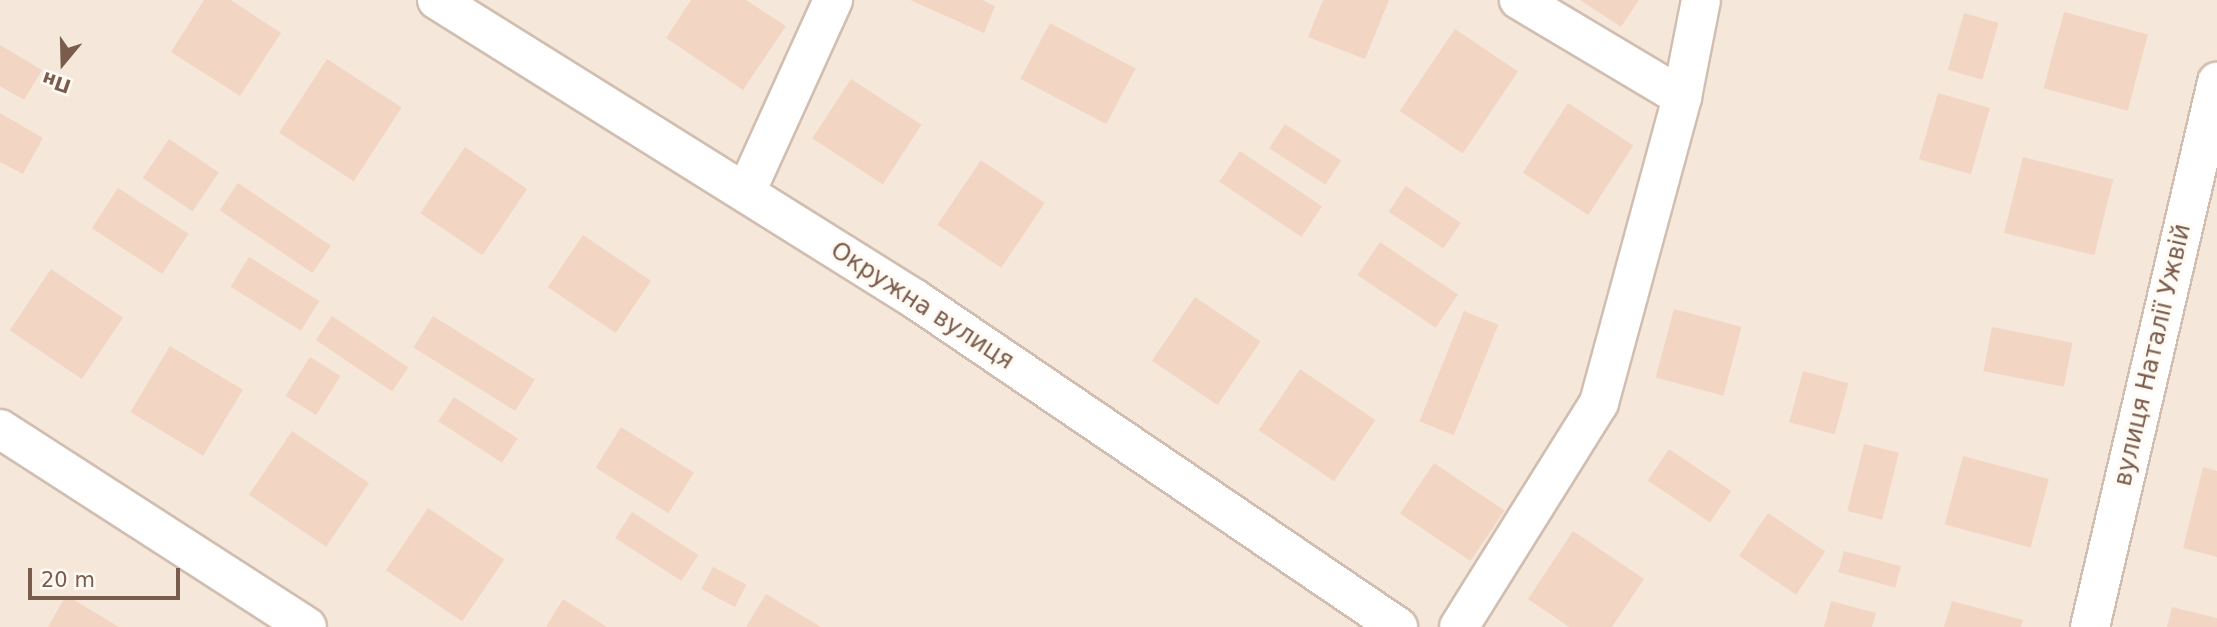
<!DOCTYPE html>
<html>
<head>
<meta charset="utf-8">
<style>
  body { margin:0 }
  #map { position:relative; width:2217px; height:627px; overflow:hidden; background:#fdf6ec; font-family:"DejaVu Sans",sans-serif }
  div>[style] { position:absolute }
  .residential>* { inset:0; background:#f5e8da; transform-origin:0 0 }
  .building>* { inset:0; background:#f3d5c3; transform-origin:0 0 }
  .roads { filter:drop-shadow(2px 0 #d1beb0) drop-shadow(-2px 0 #d1beb0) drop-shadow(0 2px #d1beb0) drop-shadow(0 -2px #d1beb0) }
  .minor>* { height:38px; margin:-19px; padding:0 19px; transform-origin:19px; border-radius:19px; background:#fff }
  span { translate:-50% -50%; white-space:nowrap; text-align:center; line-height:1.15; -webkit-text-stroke:6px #fffaf3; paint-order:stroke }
  .street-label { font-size:24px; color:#7a5c4d }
  .north { position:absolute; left:28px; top:28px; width:70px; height:70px; -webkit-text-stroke:5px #fffaf3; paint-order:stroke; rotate:199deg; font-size:19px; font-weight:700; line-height:28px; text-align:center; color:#7a5c4d }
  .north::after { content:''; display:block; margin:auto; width:24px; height:32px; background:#7a5c4d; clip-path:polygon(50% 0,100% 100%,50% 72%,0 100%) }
  .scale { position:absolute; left:28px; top:568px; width:152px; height:32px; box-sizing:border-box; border:4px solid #7a5c4d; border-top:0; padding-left:9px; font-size:21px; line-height:24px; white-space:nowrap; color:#7a5c4d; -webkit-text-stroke:5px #fffaf3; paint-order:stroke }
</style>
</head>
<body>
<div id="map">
  <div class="residential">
    <div style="left:0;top:0;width:2217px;height:627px"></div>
  </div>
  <div class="building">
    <div style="clip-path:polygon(204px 0,231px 0,281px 33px,240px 96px,171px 52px)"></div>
    <div style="clip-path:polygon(691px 0,746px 0,786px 26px,743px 90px,666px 38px)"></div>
    <div style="clip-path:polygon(910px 0,982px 0,995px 6px,984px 33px)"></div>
    <div style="clip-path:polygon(1323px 0,1389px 0,1365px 59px,1308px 37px)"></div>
    <div style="clip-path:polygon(1580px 0,1639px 0,1621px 27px)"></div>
    <div style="left:2064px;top:12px;width:87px;height:79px;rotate:15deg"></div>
    <div style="left:1964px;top:13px;width:36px;height:59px;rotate:16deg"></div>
    <div style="left:1050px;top:23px;width:97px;height:63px;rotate:28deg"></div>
    <div style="left:1455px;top:29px;width:76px;height:99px;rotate:34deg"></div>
    <div style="clip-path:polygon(0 45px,42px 70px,24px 100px,0 86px)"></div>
    <div style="left:327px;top:59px;width:89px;height:88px;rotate:33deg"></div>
    <div style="left:851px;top:79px;width:84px;height:71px;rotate:33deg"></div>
    <div style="left:1938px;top:93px;width:54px;height:69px;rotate:16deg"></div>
    <div style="left:1568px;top:103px;width:78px;height:83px;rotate:33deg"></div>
    <div style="clip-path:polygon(0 113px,43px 138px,23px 174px,0 162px)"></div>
    <div style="left:1285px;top:124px;width:67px;height:29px;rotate:33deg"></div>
    <div style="left:169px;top:139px;width:60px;height:47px;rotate:34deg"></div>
    <div style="left:465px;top:147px;width:75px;height:80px;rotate:34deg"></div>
    <div style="left:1240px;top:151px;width:99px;height:37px;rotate:34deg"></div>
    <div style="left:2023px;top:157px;width:93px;height:78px;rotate:14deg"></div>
    <div style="left:981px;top:160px;width:77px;height:78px;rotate:34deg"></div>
    <div style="left:238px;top:183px;width:112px;height:33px;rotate:34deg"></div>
    <div style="left:1406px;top:186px;width:66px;height:31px;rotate:34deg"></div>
    <div style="left:118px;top:188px;width:84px;height:48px;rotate:33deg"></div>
    <div style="left:583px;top:235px;width:82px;height:63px;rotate:34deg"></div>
    <div style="left:1380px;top:242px;width:94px;height:40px;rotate:34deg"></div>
    <div style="left:249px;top:257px;width:83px;height:35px;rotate:32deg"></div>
    <div style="left:51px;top:269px;width:87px;height:74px;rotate:34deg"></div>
    <div style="left:1195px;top:297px;width:79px;height:77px;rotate:34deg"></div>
    <div style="left:1674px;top:309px;width:70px;height:71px;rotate:15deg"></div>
    <div style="left:1464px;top:311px;width:37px;height:119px;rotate:22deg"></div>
    <div style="left:332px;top:316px;width:92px;height:29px;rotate:34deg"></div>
    <div style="left:433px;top:316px;width:120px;height:37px;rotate:32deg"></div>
    <div style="left:1992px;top:327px;width:82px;height:45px;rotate:11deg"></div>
    <div style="left:170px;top:346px;width:85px;height:77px;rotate:31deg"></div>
    <div style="left:310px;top:357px;width:36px;height:46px;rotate:32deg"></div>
    <div style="left:1300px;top:369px;width:91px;height:74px;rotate:34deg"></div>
    <div style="left:1803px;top:371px;width:47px;height:53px;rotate:15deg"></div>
    <div style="left:454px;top:397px;width:76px;height:29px;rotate:33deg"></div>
    <div style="left:621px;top:427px;width:86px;height:48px;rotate:32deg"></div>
    <div style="left:292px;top:431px;width:93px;height:77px;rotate:34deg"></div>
    <div style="left:1864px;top:444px;width:36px;height:69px;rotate:14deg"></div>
    <div style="left:1669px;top:449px;width:75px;height:38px;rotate:34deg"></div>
    <div style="left:1963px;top:456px;width:89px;height:71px;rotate:15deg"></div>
    <div style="left:1434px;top:463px;width:85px;height:61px;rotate:34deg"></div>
    <div style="clip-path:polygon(2203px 467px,2217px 471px,2217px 557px,2183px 548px)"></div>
    <div style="left:428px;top:508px;width:92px;height:75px;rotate:34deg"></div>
    <div style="left:632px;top:512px;width:79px;height:31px;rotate:33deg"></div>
    <div style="left:1768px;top:513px;width:69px;height:52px;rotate:34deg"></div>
    <div style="clip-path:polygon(1573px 531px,1644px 579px,1612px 627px,1569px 627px,1528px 599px)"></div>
    <div style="left:1844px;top:551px;width:59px;height:22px;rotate:15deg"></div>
    <div style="left:713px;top:567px;width:38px;height:25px;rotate:28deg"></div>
    <div style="clip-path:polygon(766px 594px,821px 627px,746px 627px)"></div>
    <div style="clip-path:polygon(66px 595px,119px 627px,48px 627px)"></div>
    <div style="clip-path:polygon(563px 599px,607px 627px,546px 627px)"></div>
    <div style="clip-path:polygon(1831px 601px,1876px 613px,1872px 627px,1824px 627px)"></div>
    <div style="clip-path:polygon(1952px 601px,2023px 620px,2021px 627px,1944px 627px)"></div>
    <div style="clip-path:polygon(2172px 607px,2217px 618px,2217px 627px,2167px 627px)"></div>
  </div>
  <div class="roads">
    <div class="minor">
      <div style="left:437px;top:0;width:564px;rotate:32.03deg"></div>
      <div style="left:915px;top:299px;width:584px;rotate:34.18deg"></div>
      <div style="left:1682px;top:97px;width:99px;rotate:-78.9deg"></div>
      <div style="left:746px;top:192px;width:211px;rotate:-65.6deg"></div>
      <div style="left:0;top:429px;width:365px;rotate:32.8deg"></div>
      <div style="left:1459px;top:627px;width:264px;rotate:-58deg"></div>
      <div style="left:1599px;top:403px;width:317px;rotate:-74.8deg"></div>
      <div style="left:1682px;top:97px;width:190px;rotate:-149.2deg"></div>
      <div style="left:2090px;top:627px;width:560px;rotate:-76.88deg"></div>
    </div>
  </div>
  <div class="street-label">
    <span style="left:922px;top:306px;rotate:33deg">Окружна вулиця</span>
    <span style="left:2153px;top:355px;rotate:-77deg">вулиця Наталії Ужвій</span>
  </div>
  <div class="north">Пн</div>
  <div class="scale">20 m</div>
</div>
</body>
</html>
